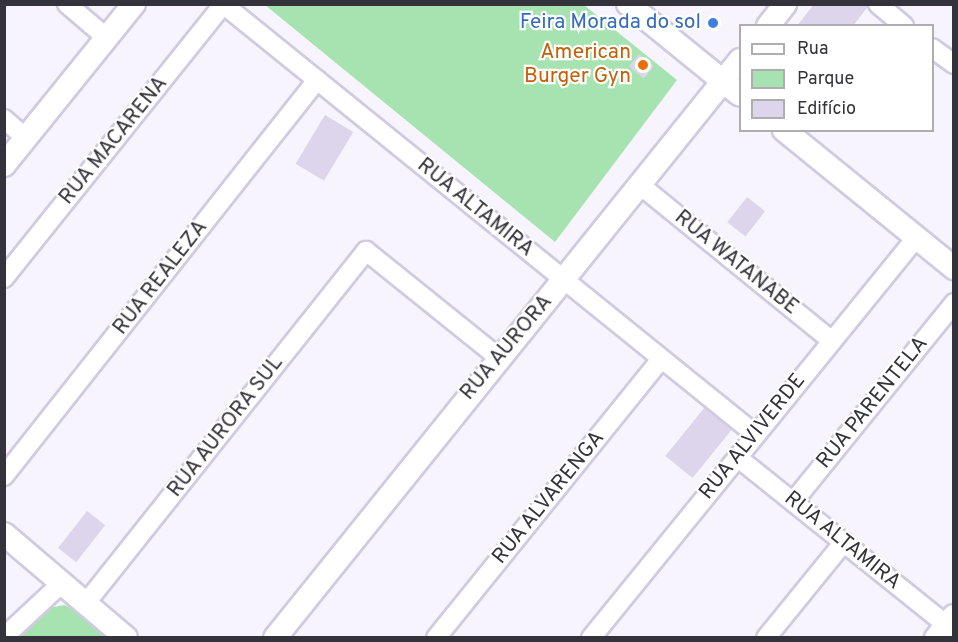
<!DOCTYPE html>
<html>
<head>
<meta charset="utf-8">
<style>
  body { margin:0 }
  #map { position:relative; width:958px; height:642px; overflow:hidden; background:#f7f4fd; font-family:Overpass,sans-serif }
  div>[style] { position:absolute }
  .green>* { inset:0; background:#a7e3b1 }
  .building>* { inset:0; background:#ddd5eb; transform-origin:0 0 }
  .roads { filter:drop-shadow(2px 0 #d1cae0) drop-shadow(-2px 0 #d1cae0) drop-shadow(0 2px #d1cae0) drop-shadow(0 -2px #d1cae0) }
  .minor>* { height:18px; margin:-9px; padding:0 9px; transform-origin:9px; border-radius:9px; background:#fff }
  .tertiary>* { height:22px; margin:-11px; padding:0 11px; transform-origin:11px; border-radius:11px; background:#fff }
  .dots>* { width:16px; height:16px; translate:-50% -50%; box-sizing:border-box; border:3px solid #fff; border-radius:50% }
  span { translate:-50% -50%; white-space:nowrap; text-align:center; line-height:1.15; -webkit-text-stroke:4.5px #fff; paint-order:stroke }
  .shop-label { font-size:21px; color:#366cbe }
  .right { translate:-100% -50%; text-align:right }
  .food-label { font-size:21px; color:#c56008 }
  .street-label { font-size:21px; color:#34323a }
  .frame { position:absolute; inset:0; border:6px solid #34323a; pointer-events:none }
  .legend { position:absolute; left:739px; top:24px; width:195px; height:108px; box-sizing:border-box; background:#fff; border:2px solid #aeadb0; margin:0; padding:8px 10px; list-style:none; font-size:18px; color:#34323a }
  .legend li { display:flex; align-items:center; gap:12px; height:30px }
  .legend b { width:30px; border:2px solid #aeadb0 }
</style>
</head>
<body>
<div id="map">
  <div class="green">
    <div style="clip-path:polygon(265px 5px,584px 5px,677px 80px,555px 242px)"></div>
    <div style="clip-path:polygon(64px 605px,76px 610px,109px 638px,15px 638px,44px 609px)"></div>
  </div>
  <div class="building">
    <div style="clip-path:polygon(814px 4px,870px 4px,853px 26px,797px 26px)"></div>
    <div style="left:639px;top:54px;width:19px;height:16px;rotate:39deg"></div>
    <div style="left:325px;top:115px;width:33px;height:57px;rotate:31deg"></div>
    <div style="left:747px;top:197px;width:23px;height:32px;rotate:38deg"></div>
    <div style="left:705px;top:407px;width:35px;height:63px;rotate:39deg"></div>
    <div style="left:87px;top:511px;width:23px;height:47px;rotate:38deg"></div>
  </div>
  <div class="roads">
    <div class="minor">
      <div style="left:67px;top:4px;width:52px;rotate:40.4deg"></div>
      <div style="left:223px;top:4px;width:684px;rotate:38.95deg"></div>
      <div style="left:878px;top:4px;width:34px;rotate:40deg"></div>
      <div style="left:932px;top:48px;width:27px;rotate:36deg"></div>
      <div style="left:4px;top:119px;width:29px;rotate:41deg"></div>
      <div style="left:640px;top:185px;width:247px;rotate:39.1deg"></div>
      <div style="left:4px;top:278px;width:350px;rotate:-51.3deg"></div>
      <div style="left:737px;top:457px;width:269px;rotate:38.7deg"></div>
      <div style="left:4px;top:476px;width:505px;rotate:-51.68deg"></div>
      <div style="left:793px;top:502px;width:256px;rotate:-51deg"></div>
      <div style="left:86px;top:603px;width:450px;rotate:-51.5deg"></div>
      <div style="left:366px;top:251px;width:169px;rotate:38.8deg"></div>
      <div style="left:4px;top:637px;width:79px;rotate:-43deg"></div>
      <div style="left:436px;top:638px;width:358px;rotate:-51.1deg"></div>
      <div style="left:591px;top:638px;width:515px;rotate:-50.91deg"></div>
      <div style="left:766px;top:638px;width:124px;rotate:-50.9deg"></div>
    </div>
    <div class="tertiary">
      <div style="left:628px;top:4px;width:144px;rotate:39.1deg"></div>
      <div style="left:768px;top:26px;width:28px;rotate:-52deg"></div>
      <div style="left:784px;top:130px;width:219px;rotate:39.1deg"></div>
      <div style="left:4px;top:165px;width:207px;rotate:-51.1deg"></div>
      <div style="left:4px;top:534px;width:160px;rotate:40.4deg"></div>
      <div style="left:275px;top:638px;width:742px;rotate:-51.18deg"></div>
      <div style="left:936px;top:638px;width:28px;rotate:-51deg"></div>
    </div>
  </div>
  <div class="dots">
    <div style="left:713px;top:23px;background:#3f7fe0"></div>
    <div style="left:643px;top:65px;background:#e8710a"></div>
  </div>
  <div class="shop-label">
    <span class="right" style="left:701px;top:23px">Feira Morada do sol</span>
  </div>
  <div class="food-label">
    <span class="right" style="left:631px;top:65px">American<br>Burger Gyn</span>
  </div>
  <div class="street-label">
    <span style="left:114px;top:141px;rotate:-51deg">RUA MACARENA</span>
    <span style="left:475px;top:208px;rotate:39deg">RUA ALTAMIRA</span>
    <span style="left:736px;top:263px;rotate:39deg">RUA WATANABE</span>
    <span style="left:161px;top:278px;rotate:-52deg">RUA REALEZA</span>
    <span style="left:507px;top:348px;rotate:-50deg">RUA AURORA</span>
    <span style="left:873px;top:403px;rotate:-51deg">RUA PARENTELA</span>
    <span style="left:226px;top:427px;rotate:-52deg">RUA AURORA SUL</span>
    <span style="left:753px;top:437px;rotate:-51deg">RUA ALVIVERDE</span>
    <span style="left:549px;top:498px;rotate:-51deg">RUA ALVARENGA</span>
    <span style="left:842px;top:541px;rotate:39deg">RUA ALTAMIRA</span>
  </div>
  <div class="frame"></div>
  <ul class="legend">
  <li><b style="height:8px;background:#fff"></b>Rua</li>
  <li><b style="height:16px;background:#a7e3b1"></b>Parque</li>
  <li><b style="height:16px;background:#ddd5eb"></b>Edifício</li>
  </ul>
</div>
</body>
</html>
